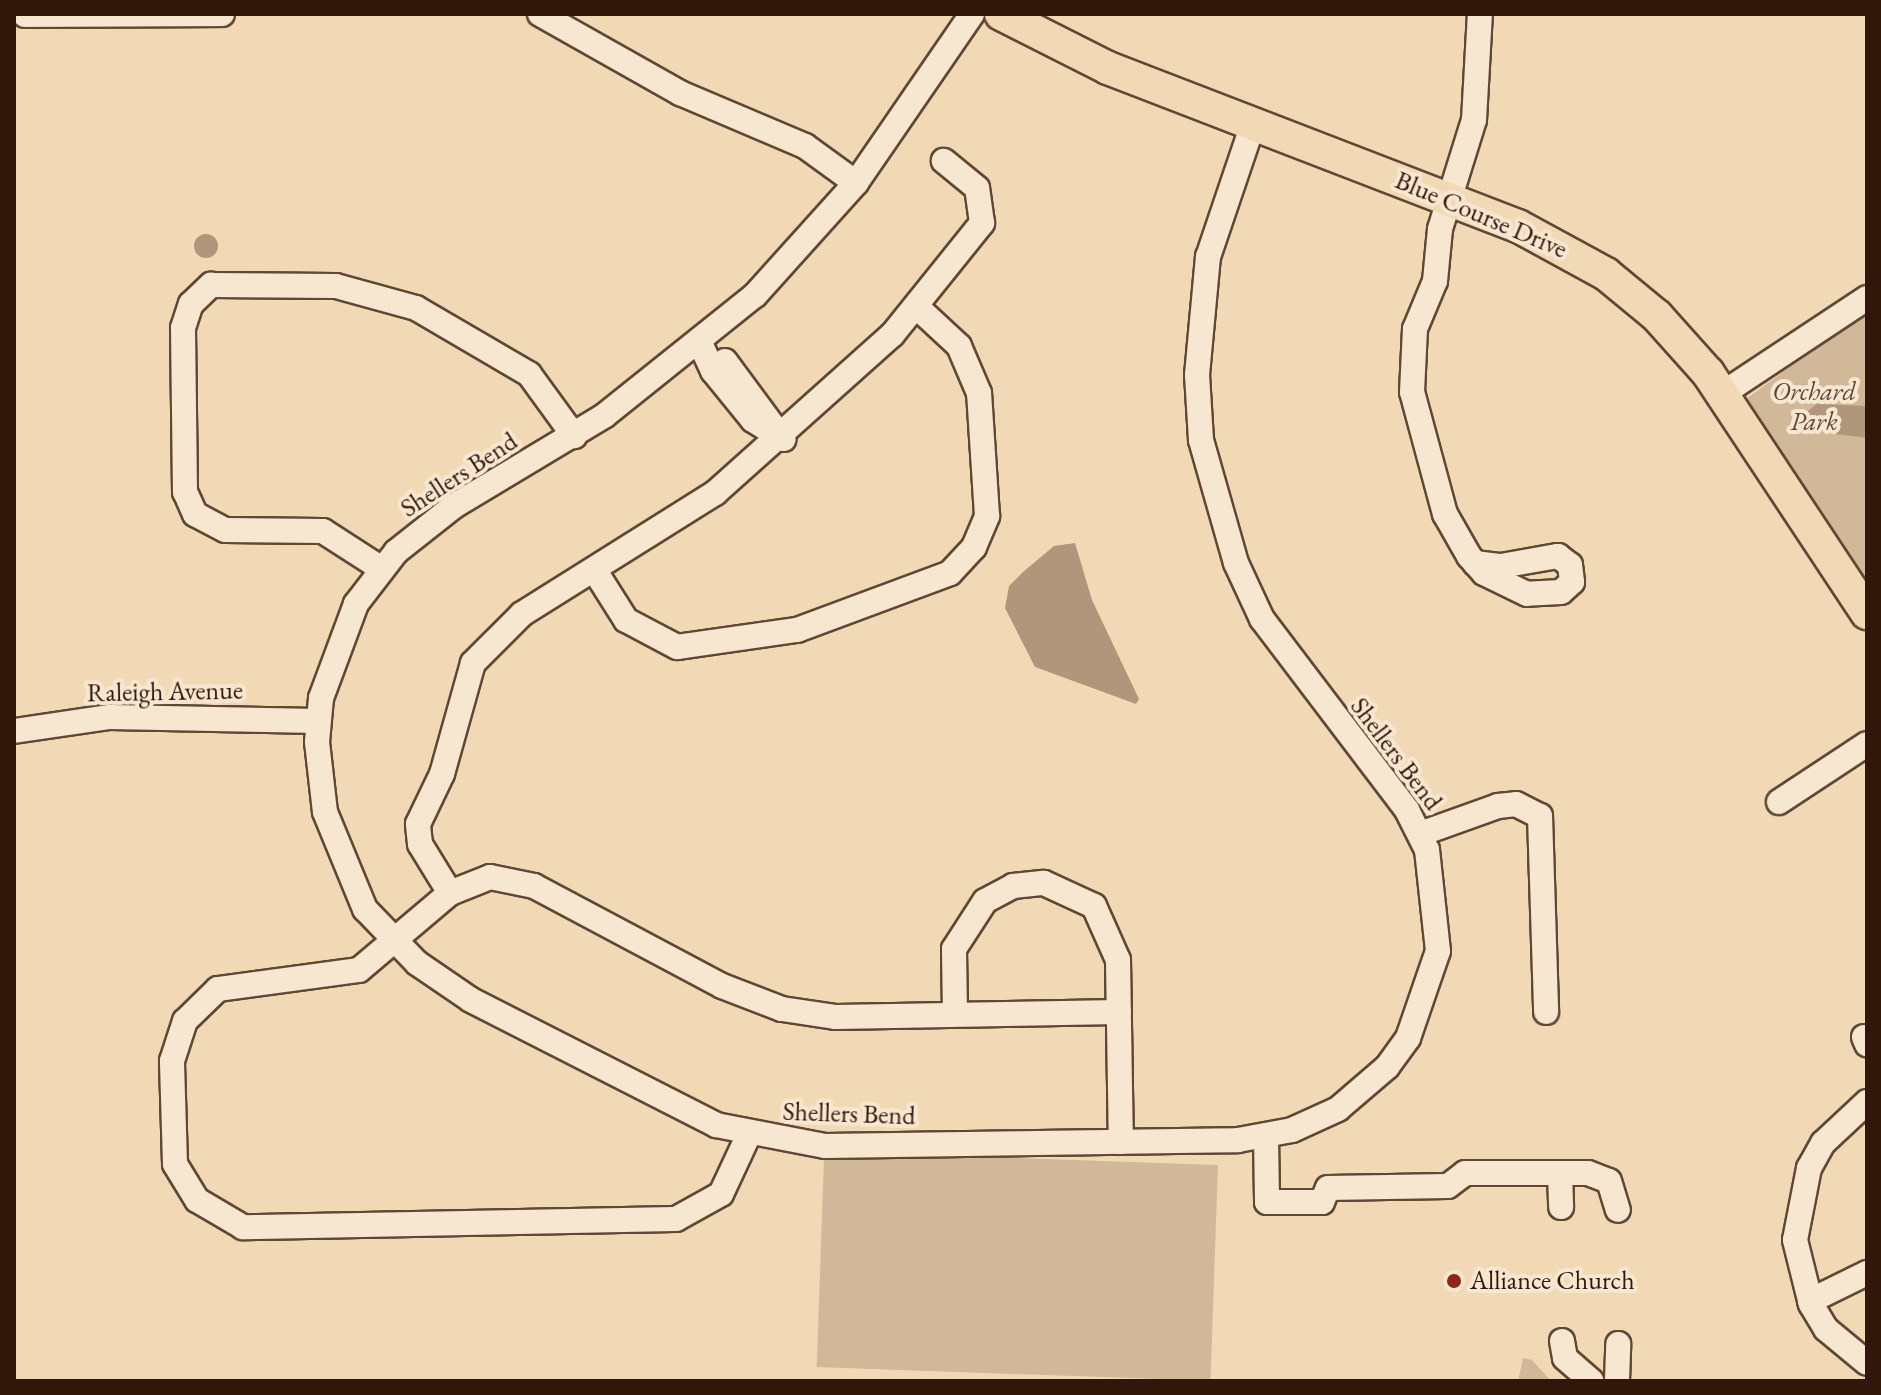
<!DOCTYPE html>
<html>
<head>
<meta charset="utf-8">
<style>
  body { margin:0 }
  #map { position:relative; width:1881px; height:1395px; overflow:hidden; background:#f2d9b6; font-family:"EB Garamond",serif }
  div>[style] { position:absolute }
  .green>* { inset:0; background:#d1b899; transform-origin:0 0 }
  .water>* { inset:0; background:#b0977c }
  .round { border-radius:50% }
  .roads { filter:drop-shadow(2px 0 #604835) drop-shadow(-2px 0 #604835) drop-shadow(0 2px #604835) drop-shadow(0 -2px #604835) }
  .minor>* { height:24px; margin:-12px; padding:0 12px; transform-origin:12px; border-radius:12px; background:#f7e6d0 }
  .major>* { height:32px; margin:-16px; padding:0 16px; transform-origin:16px; border-radius:16px; background:#f2d9b6 }
  .dots>* { width:22px; height:22px; translate:-50% -50%; box-sizing:border-box; border:4px solid #f7e6d0; border-radius:50% }
  span { translate:-50% -50%; white-space:nowrap; text-align:center; line-height:1.15; -webkit-text-stroke:8px #f7e6d0; paint-order:stroke }
  .street-label { font-size:26px; color:#30170a }
  .park-label { font-size:26px; color:#604735; font-style:italic }
  .poi-label { font-size:26px; color:#30170a }
  .left { translate:0 -50%; text-align:left }
  .frame { position:absolute; inset:0; border:16px solid #30170a; pointer-events:none }
</style>
</head>
<body>
<div id="map">
  <div class="green">
    <div style="clip-path:polygon(1867px 311px,1867px 582px,1746px 399px)"></div>
    <div style="left:1218px;top:1165px;width:216px;height:394px;rotate:92deg"></div>
    <div style="clip-path:polygon(1523px 1358px,1532px 1360px,1551px 1381px,1518px 1381px)"></div>
  </div>
  <div class="water">
    <div class="round" style="left:194px;top:234px;width:24px;height:24px"></div>
    <div style="clip-path:polygon(1817px 404px,1867px 406px,1867px 438px,1811px 431px,1804px 414px)"></div>
    <div style="clip-path:polygon(1075px 543px,1092px 600px,1139px 699px,1136px 704px,1035px 667px,1005px 608px,1009px 586px,1023px 572px,1054px 546px)"></div>
  </div>
  <div class="roads">
    <div class="minor">
      <div style="left:540px;top:14px;width:161px;rotate:29.4deg"></div>
      <div style="left:680px;top:93px;width:136px;rotate:23deg"></div>
      <div style="left:805px;top:146px;width:63px;rotate:36deg"></div>
      <div style="left:972px;top:14px;width:205px;rotate:124.5deg"></div>
      <div style="left:856px;top:183px;width:151px;rotate:132deg"></div>
      <div style="left:755px;top:295px;width:193px;rotate:141.3deg"></div>
      <div style="left:604px;top:416px;width:175px;rotate:149deg"></div>
      <div style="left:454px;top:506px;width:74px;rotate:141.6deg"></div>
      <div style="left:396px;top:552px;width:66px;rotate:127.6deg"></div>
      <div style="left:356px;top:604px;width:100px;rotate:110.4deg"></div>
      <div style="left:321px;top:698px;width:44px;rotate:95.2deg"></div>
      <div style="left:317px;top:742px;width:70px;rotate:83.5deg"></div>
      <div style="left:325px;top:812px;width:105px;rotate:67.6deg"></div>
      <div style="left:365px;top:909px;width:75px;rotate:46.1deg"></div>
      <div style="left:417px;top:963px;width:65px;rotate:34.4deg"></div>
      <div style="left:471px;top:1000px;width:275px;rotate:27deg"></div>
      <div style="left:716px;top:1125px;width:111px;rotate:10.9deg"></div>
      <div style="left:825px;top:1146px;width:413px;rotate:-0.8deg"></div>
      <div style="left:1238px;top:1140px;width:55px;rotate:-10.5deg"></div>
      <div style="left:1292px;top:1130px;width:51px;rotate:-24.5deg"></div>
      <div style="left:1338px;top:1109px;width:65px;rotate:-40.6deg"></div>
      <div style="left:1387px;top:1067px;width:36px;rotate:-54deg"></div>
      <div style="left:1408px;top:1038px;width:92px;rotate:-71deg"></div>
      <div style="left:1438px;top:951px;width:102px;rotate:-96.2deg"></div>
      <div style="left:1427px;top:850px;width:45px;rotate:-116.6deg"></div>
      <div style="left:1407px;top:810px;width:240px;rotate:-127.2deg"></div>
      <div style="left:1262px;top:619px;width:62px;rotate:-114.9deg"></div>
      <div style="left:1236px;top:563px;width:128px;rotate:-105.9deg"></div>
      <div style="left:1201px;top:440px;width:65px;rotate:-93.5deg"></div>
      <div style="left:1197px;top:375px;width:119px;rotate:-84.7deg"></div>
      <div style="left:1208px;top:257px;width:140px;rotate:-71.3deg"></div>
      <div style="left:25px;top:15px;width:197px;rotate:-0.3deg"></div>
      <div style="left:700px;top:343px;width:31px;rotate:65deg"></div>
      <div style="left:713px;top:371px;width:63px;rotate:50.8deg"></div>
      <div style="left:753px;top:420px;width:36px;rotate:32deg"></div>
      <div style="left:725px;top:361px;width:94px;rotate:53.6deg"></div>
      <div style="left:1722px;top:394px;width:174px;rotate:-33.5deg"></div>
      <div style="left:1475px;top:563px;width:26px;rotate:7deg"></div>
      <div style="left:1501px;top:566px;width:58px;rotate:-10deg"></div>
      <div style="left:1558px;top:556px;width:15px;rotate:37deg"></div>
      <div style="left:1570px;top:565px;width:17px;rotate:83deg"></div>
      <div style="left:1572px;top:582px;width:15px;rotate:138deg"></div>
      <div style="left:1561px;top:592px;width:34px;rotate:177deg"></div>
      <div style="left:1527px;top:594px;width:48px;rotate:-154deg"></div>
      <div style="left:1484px;top:573px;width:13px;rotate:-132deg"></div>
      <div style="left:1475px;top:563px;width:9px;rotate:-131deg"></div>
      <div style="left:1469px;top:556px;width:48px;rotate:-119.7deg"></div>
      <div style="left:1445px;top:514px;width:126px;rotate:-105.1deg"></div>
      <div style="left:1412px;top:392px;width:63px;rotate:-87.3deg"></div>
      <div style="left:1415px;top:329px;width:52px;rotate:-67.4deg"></div>
      <div style="left:1435px;top:281px;width:52px;rotate:-84.5deg"></div>
      <div style="left:1440px;top:229px;width:114px;rotate:-72.7deg"></div>
      <div style="left:1474px;top:120px;width:106px;rotate:-86.8deg"></div>
      <div style="left:382px;top:569px;width:70px;rotate:-147.2deg"></div>
      <div style="left:323px;top:531px;width:98px;rotate:-179.4deg"></div>
      <div style="left:225px;top:530px;width:34px;rotate:-152deg"></div>
      <div style="left:195px;top:514px;width:24px;rotate:-114deg"></div>
      <div style="left:185px;top:492px;width:164px;rotate:-90.7deg"></div>
      <div style="left:183px;top:328px;width:25px;rotate:-72deg"></div>
      <div style="left:191px;top:304px;width:28px;rotate:-44deg"></div>
      <div style="left:211px;top:285px;width:125px;rotate:0.5deg"></div>
      <div style="left:336px;top:286px;width:83px;rotate:15.4deg"></div>
      <div style="left:416px;top:308px;width:131px;rotate:30.3deg"></div>
      <div style="left:529px;top:374px;width:77px;rotate:54deg"></div>
      <div style="left:595px;top:571px;width:58px;rotate:57.7deg"></div>
      <div style="left:626px;top:620px;width:58px;rotate:27.9deg"></div>
      <div style="left:677px;top:647px;width:121px;rotate:-8.1deg"></div>
      <div style="left:797px;top:630px;width:163px;rotate:-20.4deg"></div>
      <div style="left:950px;top:573px;width:35px;rotate:-47deg"></div>
      <div style="left:974px;top:547px;width:34px;rotate:-67deg"></div>
      <div style="left:987px;top:516px;width:123px;rotate:-93.7deg"></div>
      <div style="left:979px;top:393px;width:51px;rotate:-113.1deg"></div>
      <div style="left:959px;top:346px;width:57px;rotate:-137.1deg"></div>
      <div style="left:14px;top:731px;width:97px;rotate:-8.3deg"></div>
      <div style="left:110px;top:717px;width:208px;rotate:1.1deg"></div>
      <div style="left:1779px;top:802px;width:105px;rotate:-33.4deg"></div>
      <div style="left:1420px;top:834px;width:83px;rotate:-19.7deg"></div>
      <div style="left:1498px;top:806px;width:18px;rotate:-6deg"></div>
      <div style="left:1516px;top:804px;width:27px;rotate:27deg"></div>
      <div style="left:1540px;top:816px;width:196px;rotate:88.2deg"></div>
      <div style="left:450px;top:893px;width:57px;rotate:-121.5deg"></div>
      <div style="left:420px;top:844px;width:20px;rotate:-96deg"></div>
      <div style="left:418px;top:824px;width:55px;rotate:-64.4deg"></div>
      <div style="left:442px;top:774px;width:115px;rotate:-74.4deg"></div>
      <div style="left:473px;top:663px;width:69px;rotate:-45deg"></div>
      <div style="left:522px;top:614px;width:228px;rotate:-32.1deg"></div>
      <div style="left:715px;top:493px;width:237px;rotate:-41.8deg"></div>
      <div style="left:892px;top:335px;width:144px;rotate:-51.2deg"></div>
      <div style="left:982px;top:223px;width:35px;rotate:-98deg"></div>
      <div style="left:977px;top:188px;width:43px;rotate:-140.7deg"></div>
      <div style="left:955px;top:1014px;width:65px;rotate:-90.9deg"></div>
      <div style="left:954px;top:949px;width:57px;rotate:-57.1deg"></div>
      <div style="left:985px;top:901px;width:32px;rotate:-28deg"></div>
      <div style="left:1013px;top:886px;width:31px;rotate:-6deg"></div>
      <div style="left:1044px;top:883px;width:55px;rotate:24.7deg"></div>
      <div style="left:1094px;top:906px;width:59px;rotate:66deg"></div>
      <div style="left:1118px;top:960px;width:182px;rotate:89.1deg"></div>
      <div style="left:1864px;top:1037px;width:8px;rotate:67deg"></div>
      <div style="left:1867px;top:1102px;width:60px;rotate:137deg"></div>
      <div style="left:1823px;top:1143px;width:29px;rotate:119deg"></div>
      <div style="left:1809px;top:1168px;width:73px;rotate:101deg"></div>
      <div style="left:1795px;top:1240px;width:66px;rotate:76deg"></div>
      <div style="left:1811px;top:1304px;width:29px;rotate:59deg"></div>
      <div style="left:1826px;top:1329px;width:53px;rotate:39.7deg"></div>
      <div style="left:749px;top:1134px;width:66px;rotate:115deg"></div>
      <div style="left:721px;top:1194px;width:51px;rotate:150.9deg"></div>
      <div style="left:676px;top:1219px;width:433px;rotate:178.9deg"></div>
      <div style="left:243px;top:1227px;width:53px;rotate:-149.6deg"></div>
      <div style="left:197px;top:1200px;width:42px;rotate:-121.4deg"></div>
      <div style="left:175px;top:1164px;width:103px;rotate:-91.7deg"></div>
      <div style="left:172px;top:1061px;width:42px;rotate:-72deg"></div>
      <div style="left:185px;top:1021px;width:46px;rotate:-44.1deg"></div>
      <div style="left:218px;top:989px;width:142px;rotate:-7.7deg"></div>
      <div style="left:359px;top:970px;width:119px;rotate:-40.2deg"></div>
      <div style="left:450px;top:893px;width:43px;rotate:-21.8deg"></div>
      <div style="left:490px;top:877px;width:45px;rotate:11.6deg"></div>
      <div style="left:534px;top:886px;width:213px;rotate:28deg"></div>
      <div style="left:722px;top:986px;width:64px;rotate:21deg"></div>
      <div style="left:782px;top:1009px;width:55px;rotate:8.4deg"></div>
      <div style="left:836px;top:1017px;width:283px;rotate:-1deg"></div>
      <div style="left:1266px;top:1136px;width:66px;rotate:89.1deg"></div>
      <div style="left:1267px;top:1202px;width:55px"></div>
      <div style="left:1322px;top:1202px;width:15px;rotate:-67deg"></div>
      <div style="left:1328px;top:1188px;width:120px;rotate:-1deg"></div>
      <div style="left:1448px;top:1186px;width:21px;rotate:-37deg"></div>
      <div style="left:1465px;top:1173px;width:123px"></div>
      <div style="left:1588px;top:1173px;width:22px;rotate:21deg"></div>
      <div style="left:1609px;top:1181px;width:30px;rotate:73deg"></div>
      <div style="left:1560px;top:1174px;width:33px;rotate:88deg"></div>
      <div style="left:1810px;top:1301px;width:64px;rotate:-26.2deg"></div>
      <div style="left:1562px;top:1341px;width:17px;rotate:80deg"></div>
      <div style="left:1565px;top:1358px;width:35px;rotate:41deg"></div>
      <div style="left:1617px;top:1381px;width:37px;rotate:-88deg"></div>
    </div>
    <div class="major">
      <div style="left:1001px;top:14px;width:120px;rotate:26.8deg"></div>
      <div style="left:1108px;top:68px;width:439px;rotate:21.1deg"></div>
      <div style="left:1518px;top:226px;width:100px;rotate:28.6deg"></div>
      <div style="left:1606px;top:274px;width:66px;rotate:39.5deg"></div>
      <div style="left:1657px;top:316px;width:76px;rotate:48.2deg"></div>
      <div style="left:1708px;top:373px;width:288px;rotate:56.5deg"></div>
    </div>
  </div>
  <div class="dots">
    <div style="left:1454px;top:1281px;background:#8f2418"></div>
  </div>
  <div class="street-label">
    <span style="left:1481px;top:215px;rotate:23deg">Blue Course Drive</span>
    <span style="left:459px;top:475px;rotate:-33deg">Shellers Bend</span>
    <span style="left:165px;top:692px;rotate:-1deg">Raleigh Avenue</span>
    <span style="left:1396px;top:754px;rotate:53deg">Shellers Bend</span>
    <span style="left:849px;top:1114px;rotate:2deg">Shellers Bend</span>
  </div>
  <div class="park-label">
    <span style="left:1814px;top:407px">Orchard<br>Park</span>
  </div>
  <div class="poi-label">
    <span class="left" style="left:1470px;top:1281px">Alliance Church</span>
  </div>
  <div class="frame"></div>
</div>
</body>
</html>
